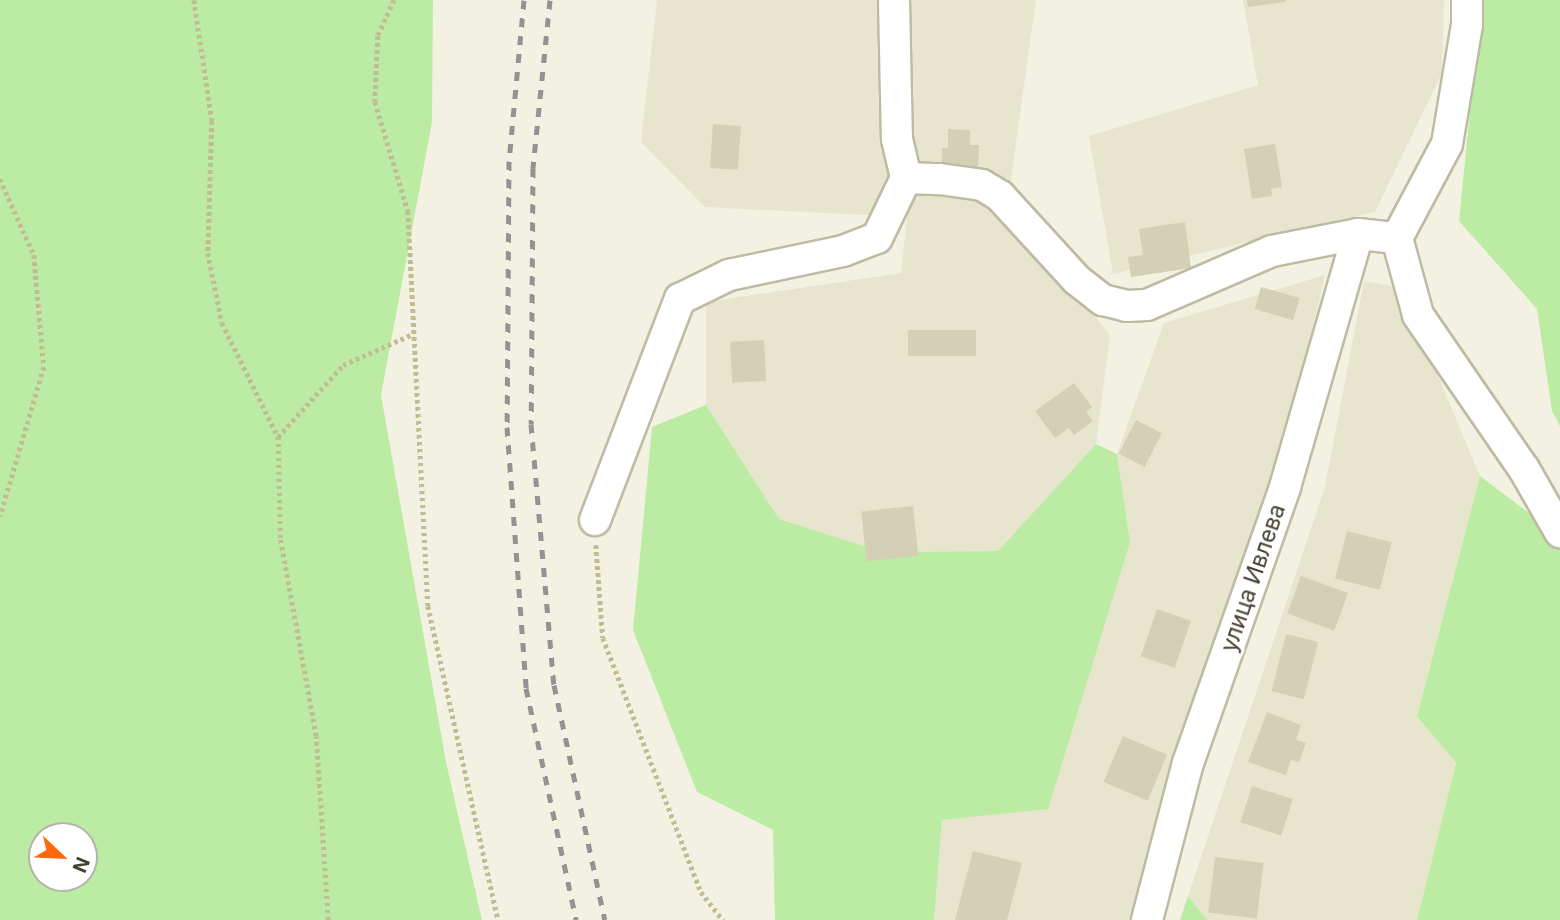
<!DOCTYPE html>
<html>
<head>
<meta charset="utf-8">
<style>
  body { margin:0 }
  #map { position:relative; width:1560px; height:920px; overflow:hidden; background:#f3f1e1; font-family:Inter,sans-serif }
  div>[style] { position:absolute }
  .residential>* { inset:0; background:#e7e5ce }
  .green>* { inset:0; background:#bceca4 }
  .building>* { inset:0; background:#d4d0b5; transform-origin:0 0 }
  .path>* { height:4.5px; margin-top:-2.25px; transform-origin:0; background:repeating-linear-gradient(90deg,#c2bc93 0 3.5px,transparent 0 7px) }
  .roads { filter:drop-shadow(2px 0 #bebba3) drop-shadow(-2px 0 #bebba3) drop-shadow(0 2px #bebba3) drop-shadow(0 -2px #bebba3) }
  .minor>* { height:30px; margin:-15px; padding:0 15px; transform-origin:15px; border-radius:15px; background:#fff }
  .rail>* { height:5px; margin-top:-2.5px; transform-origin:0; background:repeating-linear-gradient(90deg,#939393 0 9px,transparent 0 18px) }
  span { translate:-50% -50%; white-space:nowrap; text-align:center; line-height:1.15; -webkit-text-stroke:6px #fff; paint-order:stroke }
  .street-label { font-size:23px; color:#444131 }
  .north { position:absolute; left:28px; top:822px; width:70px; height:70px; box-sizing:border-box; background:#fff; border:2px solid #b4b3ad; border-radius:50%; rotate:113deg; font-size:19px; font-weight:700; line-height:28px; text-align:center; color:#444131 }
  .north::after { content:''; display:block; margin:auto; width:24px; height:32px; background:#ff670c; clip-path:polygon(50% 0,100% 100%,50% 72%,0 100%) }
</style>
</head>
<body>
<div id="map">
  <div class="residential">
    <div style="clip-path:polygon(657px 0,1036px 0,1007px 207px,1110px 335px,1096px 444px,998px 551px,883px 552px,779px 519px,706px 405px,706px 302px,901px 273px,907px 217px,705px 207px,641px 142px)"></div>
    <div style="clip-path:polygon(1243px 0,1444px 0,1442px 73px,1375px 212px,1113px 274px,1089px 136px,1258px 85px)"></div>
    <div style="clip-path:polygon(1325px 275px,1275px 487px,1134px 920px,934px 920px,942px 820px,1130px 542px,1117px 454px,1164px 323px)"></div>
    <div style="clip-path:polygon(1364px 281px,1401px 288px,1480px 476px,1417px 715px,1456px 763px,1417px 920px,1207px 920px,1188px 896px,1325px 487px)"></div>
  </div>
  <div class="green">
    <div style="clip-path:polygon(evenodd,0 0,433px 0,432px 122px,381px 395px,446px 762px,482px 920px,0 920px,0 0,42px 836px,84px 836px,84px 878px,42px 878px,42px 836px)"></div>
    <div style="clip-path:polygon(1481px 0,1560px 0,1560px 426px,1552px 411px,1537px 309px,1459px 221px)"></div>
    <div style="clip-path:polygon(706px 405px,779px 519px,883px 552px,998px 551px,1096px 444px,1117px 454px,1130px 542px,1048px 809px,942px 820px,934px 920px,775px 920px,773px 830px,697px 792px,633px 630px,652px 427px)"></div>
    <div style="clip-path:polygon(1480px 476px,1542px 523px,1560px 551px,1560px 920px,1417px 920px,1456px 763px,1417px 716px)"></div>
    <div style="clip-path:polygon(1188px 896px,1207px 920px,1180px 920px)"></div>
  </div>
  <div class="building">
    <div style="clip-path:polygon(1247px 0,1286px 0,1286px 2px,1248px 7px)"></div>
    <div style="left:713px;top:124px;width:28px;height:44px;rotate:4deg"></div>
    <div style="clip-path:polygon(948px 129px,970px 130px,970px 145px,979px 145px,978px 171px,942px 170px,942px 148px,948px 148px)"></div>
    <div style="clip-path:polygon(1275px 144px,1282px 187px,1271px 189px,1272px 196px,1252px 199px,1244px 149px)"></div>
    <div style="clip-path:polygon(1185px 222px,1191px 268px,1131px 277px,1128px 257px,1143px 255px,1139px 229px)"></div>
    <div style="left:1261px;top:287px;width:40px;height:23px;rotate:16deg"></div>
    <div style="left:976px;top:330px;width:26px;height:68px;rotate:90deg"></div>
    <div style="left:764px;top:340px;width:41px;height:34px;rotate:87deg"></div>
    <div style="clip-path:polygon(1074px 383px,1092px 407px,1086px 412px,1093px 421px,1074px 435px,1069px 428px,1055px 438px,1035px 411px)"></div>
    <div style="left:1136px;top:420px;width:29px;height:38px;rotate:27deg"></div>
    <div style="left:913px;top:506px;width:50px;height:52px;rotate:84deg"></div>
    <div style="left:1347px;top:531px;width:46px;height:49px;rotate:14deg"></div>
    <div style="left:1301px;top:576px;width:50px;height:40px;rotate:20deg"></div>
    <div style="left:1157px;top:609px;width:36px;height:50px;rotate:19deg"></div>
    <div style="left:1286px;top:634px;width:33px;height:59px;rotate:14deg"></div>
    <div style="clip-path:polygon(1267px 712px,1301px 725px,1296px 740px,1306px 743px,1299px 762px,1291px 760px,1286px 775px,1248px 762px)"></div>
    <div style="left:1123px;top:736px;width:48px;height:50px;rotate:23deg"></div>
    <div style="left:1252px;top:786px;width:43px;height:38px;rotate:18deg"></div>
    <div style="clip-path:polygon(973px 851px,1022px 863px,1007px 920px,955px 920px)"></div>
    <div style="left:1215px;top:857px;width:49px;height:56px;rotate:7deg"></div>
  </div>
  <div class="path">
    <div style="left:194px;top:0;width:122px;rotate:81.5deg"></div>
    <div style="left:212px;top:121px;width:132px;rotate:91.7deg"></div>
    <div style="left:208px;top:253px;width:71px;rotate:78.7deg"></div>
    <div style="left:222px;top:323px;width:127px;rotate:63.8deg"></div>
    <div style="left:394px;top:0;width:39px;rotate:114deg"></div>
    <div style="left:378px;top:36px;width:66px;rotate:92.6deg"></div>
    <div style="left:375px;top:102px;width:114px;rotate:73.2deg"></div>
    <div style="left:408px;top:211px;width:396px;rotate:87.1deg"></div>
    <div style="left:428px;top:606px;width:322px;rotate:77.4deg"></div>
    <div style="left:0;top:179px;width:83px;rotate:65.9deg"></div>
    <div style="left:34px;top:255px;width:112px;rotate:84.9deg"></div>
    <div style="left:44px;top:367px;width:156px;rotate:106.3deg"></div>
    <div style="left:596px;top:545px;width:93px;rotate:85.7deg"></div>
    <div style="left:603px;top:638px;width:272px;rotate:68.9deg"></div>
    <div style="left:701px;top:892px;width:36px;rotate:52deg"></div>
    <div style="left:328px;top:920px;width:184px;rotate:-93.7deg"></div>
    <div style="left:316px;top:736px;width:201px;rotate:-100.3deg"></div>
    <div style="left:280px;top:538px;width:101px;rotate:-91.1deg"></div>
    <div style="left:278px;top:437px;width:97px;rotate:-47.9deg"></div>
    <div style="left:343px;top:365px;width:77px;rotate:-23.9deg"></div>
  </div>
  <div class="roads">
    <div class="minor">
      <div style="left:894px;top:0;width:139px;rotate:88.8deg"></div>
      <div style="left:897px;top:139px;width:40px;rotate:77deg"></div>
      <div style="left:906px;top:178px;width:34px;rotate:2deg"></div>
      <div style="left:940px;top:179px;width:42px;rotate:8.1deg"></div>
      <div style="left:982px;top:185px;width:21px;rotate:31deg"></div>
      <div style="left:1000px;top:196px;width:114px;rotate:47.5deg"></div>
      <div style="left:1077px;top:280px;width:33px;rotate:38deg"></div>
      <div style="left:1103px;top:300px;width:25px;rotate:14deg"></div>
      <div style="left:1127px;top:306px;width:20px;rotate:-3deg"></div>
      <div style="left:1147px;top:305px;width:136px;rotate:-23.4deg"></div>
      <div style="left:1272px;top:251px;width:88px;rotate:-11.2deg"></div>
      <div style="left:1358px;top:234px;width:39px;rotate:6deg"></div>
      <div style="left:1397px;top:238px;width:80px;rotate:74.7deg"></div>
      <div style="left:1418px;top:315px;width:187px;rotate:55.5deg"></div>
      <div style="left:1524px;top:469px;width:73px;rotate:60.3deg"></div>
      <div style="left:1397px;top:238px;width:106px;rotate:-62deg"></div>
      <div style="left:1447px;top:144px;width:121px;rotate:-80.5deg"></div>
      <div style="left:1467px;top:25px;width:25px;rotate:-90deg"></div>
      <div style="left:595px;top:520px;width:237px;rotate:-69deg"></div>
      <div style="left:680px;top:299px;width:55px;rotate:-26.1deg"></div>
      <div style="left:729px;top:275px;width:116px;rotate:-11.9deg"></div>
      <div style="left:843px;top:251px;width:36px;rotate:-21deg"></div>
      <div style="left:877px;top:238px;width:67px;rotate:-64.2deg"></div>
      <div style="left:1147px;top:920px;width:162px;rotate:-75.4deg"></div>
      <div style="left:1188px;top:763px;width:293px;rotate:-70.6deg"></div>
      <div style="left:1285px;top:487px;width:263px;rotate:-73.9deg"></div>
    </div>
  </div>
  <div class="rail">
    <div style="left:524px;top:0;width:162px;rotate:95.3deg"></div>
    <div style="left:509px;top:161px;width:266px;rotate:90.4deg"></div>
    <div style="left:507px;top:427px;width:262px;rotate:85.8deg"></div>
    <div style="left:526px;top:688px;width:237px;rotate:77.8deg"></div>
    <div style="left:550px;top:0;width:169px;rotate:95.8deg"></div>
    <div style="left:533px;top:168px;width:256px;rotate:90.4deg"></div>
    <div style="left:531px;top:424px;width:262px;rotate:85deg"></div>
    <div style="left:554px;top:685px;width:240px;rotate:77.8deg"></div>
  </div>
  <div class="street-label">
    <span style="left:1253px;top:578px;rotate:-71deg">улица Ивлева</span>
  </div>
  <div class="north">N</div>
</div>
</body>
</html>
